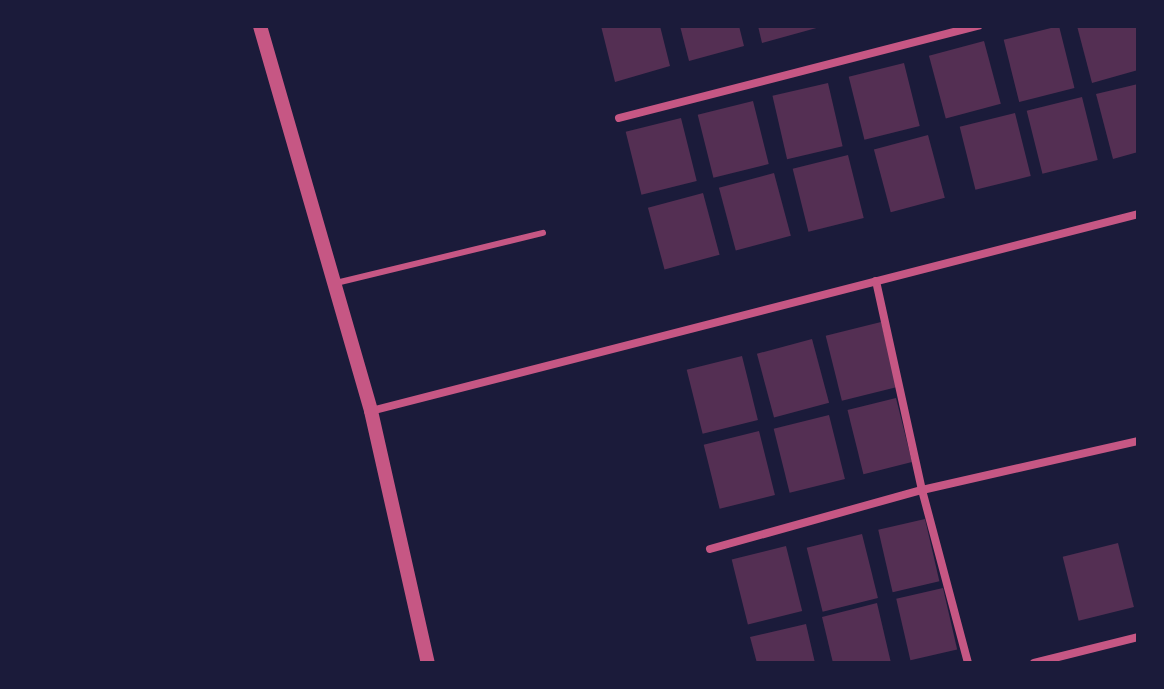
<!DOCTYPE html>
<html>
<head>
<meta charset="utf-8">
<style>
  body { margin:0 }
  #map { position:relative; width:1164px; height:689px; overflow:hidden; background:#1b1b3a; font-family:"Alegreya Sans",sans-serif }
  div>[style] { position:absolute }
  .building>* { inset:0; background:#542f53; transform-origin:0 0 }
  .service>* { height:6px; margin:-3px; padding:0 3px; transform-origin:3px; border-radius:3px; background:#c65784 }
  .minor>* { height:8px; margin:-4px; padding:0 4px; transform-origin:4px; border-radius:4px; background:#c65784 }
  .tertiary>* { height:14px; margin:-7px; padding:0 7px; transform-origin:7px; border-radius:7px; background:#c65784 }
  span { translate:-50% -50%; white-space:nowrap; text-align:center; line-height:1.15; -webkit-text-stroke:7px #1b1b3a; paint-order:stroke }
  .frame { position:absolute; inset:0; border:28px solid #1b1b3a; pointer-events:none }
</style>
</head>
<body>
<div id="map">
  <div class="building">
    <div style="clip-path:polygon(601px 26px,660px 26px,670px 66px,615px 82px)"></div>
    <div style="clip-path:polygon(680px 26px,739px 26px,744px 46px,689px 61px)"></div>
    <div style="clip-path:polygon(758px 26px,820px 26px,820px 27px,762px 43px)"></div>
    <div style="left:1059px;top:26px;width:64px;height:57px;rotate:76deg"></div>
    <div style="clip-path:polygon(1077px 26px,1136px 26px,1138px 70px,1092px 83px)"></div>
    <div style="left:984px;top:41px;width:65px;height:57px;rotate:75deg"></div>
    <div style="left:904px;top:63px;width:65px;height:57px;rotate:76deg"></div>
    <div style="left:828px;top:83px;width:65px;height:57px;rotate:77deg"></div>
    <div style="clip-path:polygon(1138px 84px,1138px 152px,1113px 159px,1096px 94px)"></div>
    <div style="left:1082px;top:97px;width:65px;height:57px;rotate:76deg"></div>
    <div style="left:753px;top:101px;width:65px;height:57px;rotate:76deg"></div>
    <div style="left:1015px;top:113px;width:65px;height:57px;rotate:76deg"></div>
    <div style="left:681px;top:118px;width:65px;height:57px;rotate:76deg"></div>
    <div style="left:928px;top:135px;width:65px;height:56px;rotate:75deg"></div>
    <div style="left:848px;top:155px;width:65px;height:57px;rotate:76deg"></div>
    <div style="left:774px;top:173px;width:65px;height:57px;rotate:75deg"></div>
    <div style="left:703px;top:193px;width:64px;height:57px;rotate:75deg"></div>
    <div style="left:881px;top:322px;width:67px;height:57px;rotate:76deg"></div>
    <div style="left:812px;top:339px;width:66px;height:57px;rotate:75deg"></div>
    <div style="left:742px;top:356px;width:66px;height:57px;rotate:76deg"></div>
    <div style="left:896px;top:398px;width:66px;height:50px;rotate:76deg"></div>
    <div style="left:829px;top:415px;width:66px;height:57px;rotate:76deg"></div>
    <div style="left:759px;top:431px;width:66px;height:57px;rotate:76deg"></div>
    <div style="left:925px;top:519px;width:64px;height:48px;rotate:77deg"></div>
    <div style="left:862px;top:534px;width:66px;height:57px;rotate:76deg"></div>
    <div style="left:1118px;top:543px;width:66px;height:57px;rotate:76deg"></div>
    <div style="left:786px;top:546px;width:67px;height:56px;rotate:76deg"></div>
    <div style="left:943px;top:588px;width:63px;height:48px;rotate:77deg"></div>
    <div style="clip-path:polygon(877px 603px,891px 663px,833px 663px,822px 617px)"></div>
    <div style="clip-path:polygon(806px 624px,815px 663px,757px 663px,750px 637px)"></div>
  </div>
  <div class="service">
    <div style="left:336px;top:283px;width:213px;rotate:-13.6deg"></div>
  </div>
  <div class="minor">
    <div style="left:619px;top:118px;width:371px;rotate:-14.4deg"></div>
    <div style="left:876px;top:281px;width:214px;rotate:77.6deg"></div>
    <div style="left:922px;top:490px;width:179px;rotate:75.1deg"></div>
    <div style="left:371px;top:411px;width:792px;rotate:-14.4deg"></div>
    <div style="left:710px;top:549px;width:220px;rotate:-15.6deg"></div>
    <div style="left:922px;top:490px;width:221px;rotate:-12.8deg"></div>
    <div style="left:1034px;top:663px;width:107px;rotate:-14deg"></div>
  </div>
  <div class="tertiary">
    <div style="left:260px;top:26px;width:401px;rotate:73.9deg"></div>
    <div style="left:371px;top:411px;width:258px;rotate:77.3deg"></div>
  </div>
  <div class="frame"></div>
</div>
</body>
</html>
